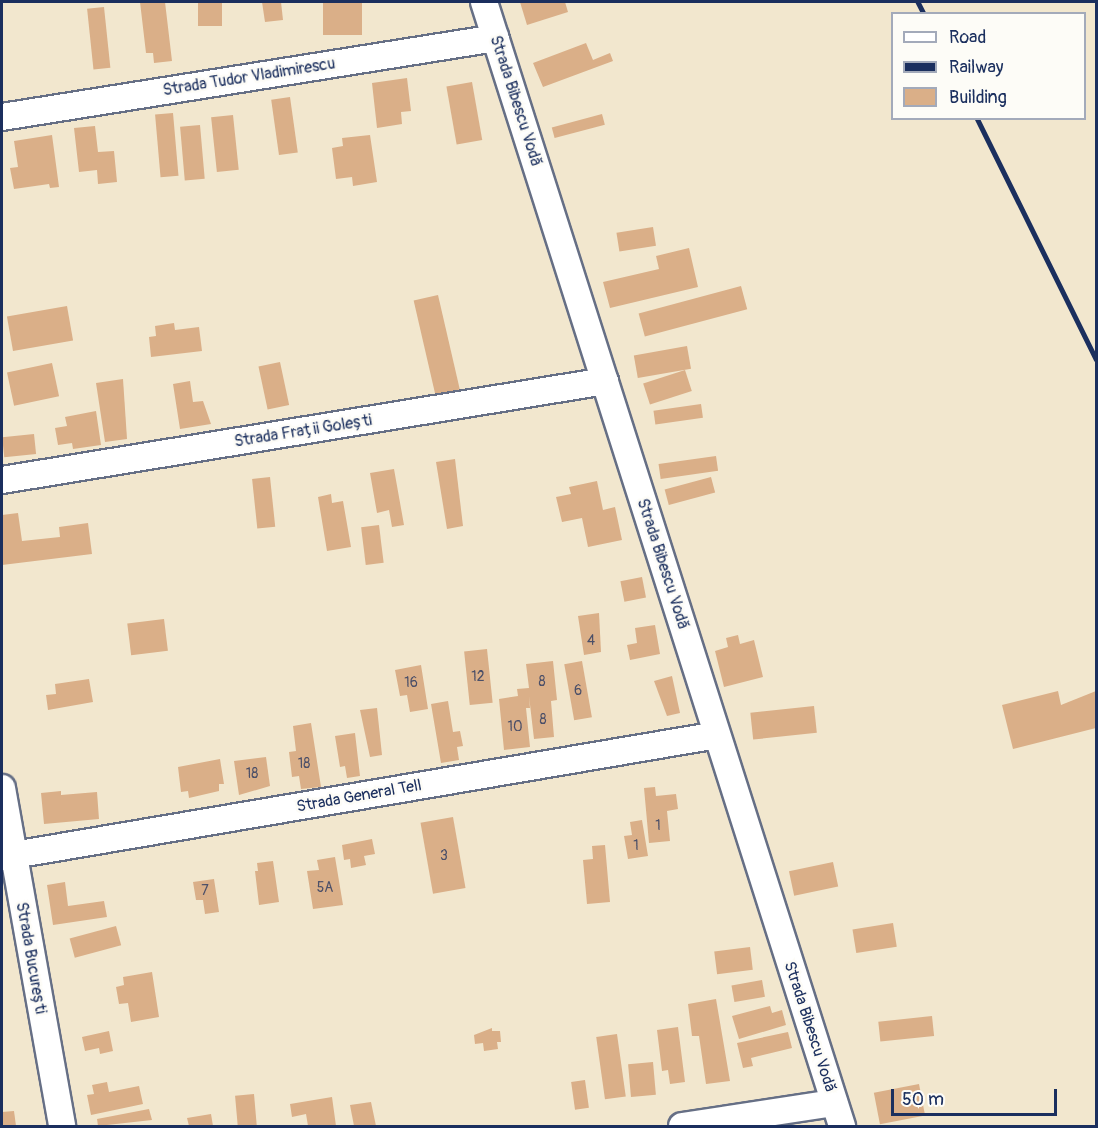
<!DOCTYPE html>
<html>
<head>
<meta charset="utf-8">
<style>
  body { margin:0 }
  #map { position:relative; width:1098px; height:1128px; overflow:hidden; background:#f2e7ce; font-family:Pangolin,sans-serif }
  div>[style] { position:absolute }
  .building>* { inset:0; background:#daaf88; transform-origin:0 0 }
  .roads { filter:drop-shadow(2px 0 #666f85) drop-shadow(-2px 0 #666f85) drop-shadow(0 2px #666f85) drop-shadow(0 -2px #666f85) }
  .minor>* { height:26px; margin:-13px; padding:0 13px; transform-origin:13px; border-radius:13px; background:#fff }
  .rail>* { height:4.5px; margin:-2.25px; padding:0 2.25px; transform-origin:2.25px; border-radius:2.25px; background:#1b2f5e }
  span { translate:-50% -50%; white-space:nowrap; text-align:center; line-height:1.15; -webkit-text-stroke:5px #fdfcf7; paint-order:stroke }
  .number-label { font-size:14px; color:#4b4f68 }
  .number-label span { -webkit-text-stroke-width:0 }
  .street-label { font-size:16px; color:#1b2f5e }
  .frame { position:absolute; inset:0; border:3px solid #1b2f5e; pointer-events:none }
  .legend { position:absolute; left:891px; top:12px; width:195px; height:108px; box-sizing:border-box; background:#fdfcf7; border:2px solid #a3aaba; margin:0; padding:8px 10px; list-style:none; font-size:18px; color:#1b2f5e }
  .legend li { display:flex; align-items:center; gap:12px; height:30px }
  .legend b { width:30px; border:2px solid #a3aaba }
  .scale { position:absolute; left:891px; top:1089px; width:166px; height:27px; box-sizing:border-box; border:3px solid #1b2f5e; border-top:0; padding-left:8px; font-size:18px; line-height:21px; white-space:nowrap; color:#1b2f5e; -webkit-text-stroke:4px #fdfcf7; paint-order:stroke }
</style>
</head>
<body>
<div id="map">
  <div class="building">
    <div style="clip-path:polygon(140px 2px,165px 2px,172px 61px,154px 63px,153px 53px,146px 53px)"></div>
    <div style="left:198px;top:2px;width:24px;height:24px"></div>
    <div style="clip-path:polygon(262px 2px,281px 2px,283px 20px,265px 22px)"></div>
    <div style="left:323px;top:2px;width:39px;height:33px"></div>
    <div style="clip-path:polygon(520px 2px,565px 2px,568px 12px,527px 25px)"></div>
    <div style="left:104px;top:7px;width:61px;height:17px;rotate:84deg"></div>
    <div style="clip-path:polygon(586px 43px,593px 60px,610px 53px,613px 61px,543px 87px,533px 63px)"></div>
    <div style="clip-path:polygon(407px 78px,411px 111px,401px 112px,402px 124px,377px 128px,372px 83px)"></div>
    <div style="left:472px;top:82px;width:59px;height:26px;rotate:80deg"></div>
    <div style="left:290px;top:97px;width:56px;height:19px;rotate:82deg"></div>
    <div style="left:173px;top:113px;width:63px;height:18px;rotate:85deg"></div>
    <div style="left:602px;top:114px;width:11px;height:52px;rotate:75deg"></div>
    <div style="left:233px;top:115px;width:55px;height:22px;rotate:84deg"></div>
    <div style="left:200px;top:125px;width:54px;height:20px;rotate:85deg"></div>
    <div style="clip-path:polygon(95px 126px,98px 152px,114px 151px,117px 182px,98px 184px,97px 170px,79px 172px,74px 128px)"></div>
    <div style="clip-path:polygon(52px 135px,59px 187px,50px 188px,49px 184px,14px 189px,10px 168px,18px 167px,14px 141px)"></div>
    <div style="clip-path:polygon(370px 135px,377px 182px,353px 186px,352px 177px,336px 179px,332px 148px,343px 146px,342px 138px)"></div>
    <div style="left:653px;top:227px;width:19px;height:37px;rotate:81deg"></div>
    <div style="clip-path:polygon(689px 248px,698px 287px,610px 308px,603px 282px,659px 269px,656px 256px)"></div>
    <div style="left:741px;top:286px;width:24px;height:106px;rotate:75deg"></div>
    <div style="left:438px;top:295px;width:97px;height:25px;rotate:77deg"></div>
    <div style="left:67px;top:306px;width:35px;height:61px;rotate:80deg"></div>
    <div style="clip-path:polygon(174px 323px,175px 330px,199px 327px,202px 351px,151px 357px,149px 337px,156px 336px,155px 326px)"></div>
    <div style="left:687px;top:346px;width:23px;height:54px;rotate:80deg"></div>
    <div style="left:280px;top:362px;width:44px;height:22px;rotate:78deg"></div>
    <div style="left:52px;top:363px;width:34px;height:46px;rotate:78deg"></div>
    <div style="left:685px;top:370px;width:22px;height:44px;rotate:72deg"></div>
    <div style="clip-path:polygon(123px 379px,127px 439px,105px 442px,96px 383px)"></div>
    <div style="clip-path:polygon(190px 381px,193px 402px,203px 401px,211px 424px,180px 429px,173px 384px)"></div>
    <div style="left:701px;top:404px;width:14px;height:48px;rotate:82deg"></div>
    <div style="clip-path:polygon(96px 411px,101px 445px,73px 449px,72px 443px,58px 445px,55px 428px,67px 426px,65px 417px)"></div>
    <div style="left:34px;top:434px;width:20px;height:32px;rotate:84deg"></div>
    <div style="left:716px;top:456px;width:15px;height:58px;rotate:82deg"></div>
    <div style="clip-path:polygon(455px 459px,463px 526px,447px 529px,436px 462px)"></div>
    <div style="clip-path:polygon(394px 469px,404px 525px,392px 527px,389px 510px,377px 513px,370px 473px)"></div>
    <div style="left:270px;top:477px;width:50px;height:18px;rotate:84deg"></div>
    <div style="left:711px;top:477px;width:16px;height:48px;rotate:75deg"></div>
    <div style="clip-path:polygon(597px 481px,603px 510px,615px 507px,622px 540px,588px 547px,582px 518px,562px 522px,556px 497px,571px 494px,569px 487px)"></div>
    <div style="clip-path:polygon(331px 494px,332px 503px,343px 501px,351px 547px,327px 551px,318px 497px)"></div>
    <div style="clip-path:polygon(18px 513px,22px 541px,60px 537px,59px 527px,88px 523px,92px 554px,2px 565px,2px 515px)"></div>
    <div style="left:379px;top:525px;width:38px;height:18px;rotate:83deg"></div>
    <div style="left:642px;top:577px;width:21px;height:22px;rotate:79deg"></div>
    <div style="clip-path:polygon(599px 613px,601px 652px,584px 655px,578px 616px)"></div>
    <div style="left:164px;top:619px;width:32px;height:37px;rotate:83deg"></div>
    <div style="clip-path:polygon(655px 625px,660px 654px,630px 660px,627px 645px,637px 643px,635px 628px)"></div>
    <div style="clip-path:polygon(738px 635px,740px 644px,754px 640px,763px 677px,724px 687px,715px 651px,728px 647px,726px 638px)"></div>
    <div style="left:487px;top:649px;width:54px;height:23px;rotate:84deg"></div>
    <div style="clip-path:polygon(553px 661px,557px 700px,551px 701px,554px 737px,534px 739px,529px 696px,530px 708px,526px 708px,530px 747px,504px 750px,499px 699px,518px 696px,517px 689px,529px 688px,526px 664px)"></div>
    <div style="left:582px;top:661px;width:57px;height:18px;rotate:80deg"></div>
    <div style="clip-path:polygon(421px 665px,428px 709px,410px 712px,407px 695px,400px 696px,395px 670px)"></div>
    <div style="clip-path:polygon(672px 676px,680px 713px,667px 716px,654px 681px)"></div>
    <div style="clip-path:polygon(89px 679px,93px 702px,48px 710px,46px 695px,56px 694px,55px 684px)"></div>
    <div style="clip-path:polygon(1058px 691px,1061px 705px,1096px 691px,1096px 728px,1013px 749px,1002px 705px)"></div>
    <div style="clip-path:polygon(448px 701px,453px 732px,460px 731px,463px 746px,457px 747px,459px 760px,441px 763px,431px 704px)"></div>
    <div style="left:814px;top:706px;width:27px;height:64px;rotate:84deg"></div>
    <div style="clip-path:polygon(377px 708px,382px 755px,370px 757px,360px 710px)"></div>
    <div style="clip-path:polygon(311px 723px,321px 787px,301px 789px,299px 776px,292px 777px,289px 752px,296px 751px,293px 726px)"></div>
    <div style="clip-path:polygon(355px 733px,360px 776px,347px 778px,345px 766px,340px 767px,335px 736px)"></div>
    <div style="clip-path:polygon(266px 757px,270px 786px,239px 795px,234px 761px)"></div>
    <div style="clip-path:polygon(220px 759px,224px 784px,219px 784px,219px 791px,189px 798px,188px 791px,181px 792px,178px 767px)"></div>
    <div style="clip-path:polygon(655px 787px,656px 796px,676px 794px,678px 809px,667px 811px,670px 841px,649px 843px,644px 788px)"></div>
    <div style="clip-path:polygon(61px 791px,61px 795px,97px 792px,99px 819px,44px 824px,41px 793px)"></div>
    <div style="left:453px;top:817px;width:72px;height:33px;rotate:80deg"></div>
    <div style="clip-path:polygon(642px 820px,648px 856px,628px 859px,624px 836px,632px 835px,630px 822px)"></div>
    <div style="clip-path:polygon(372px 839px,375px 854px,364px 856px,366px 865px,351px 868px,350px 859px,344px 860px,342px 845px)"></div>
    <div style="clip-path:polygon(605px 845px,610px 902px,587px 904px,583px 860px,593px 859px,592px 846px)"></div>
    <div style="clip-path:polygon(335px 857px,343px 905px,313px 909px,307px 871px,319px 870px,317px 860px)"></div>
    <div style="clip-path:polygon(273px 861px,279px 902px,259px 905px,255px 871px,258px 871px,257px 863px)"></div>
    <div style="left:833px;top:862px;width:25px;height:45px;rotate:78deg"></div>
    <div style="clip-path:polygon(214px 879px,219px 912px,205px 914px,203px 900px,196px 900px,193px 882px)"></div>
    <div style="clip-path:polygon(65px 882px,68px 906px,104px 901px,107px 917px,53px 925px,47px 885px)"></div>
    <div style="left:893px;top:923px;width:24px;height:41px;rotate:81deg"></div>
    <div style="left:116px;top:926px;width:20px;height:48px;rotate:75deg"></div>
    <div style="left:750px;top:947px;width:23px;height:36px;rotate:83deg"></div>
    <div style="clip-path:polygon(152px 972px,159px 1017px,131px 1022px,128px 1003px,119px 1004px,116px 987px,124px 985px,123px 977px)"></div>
    <div style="left:762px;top:980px;width:17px;height:31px;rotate:80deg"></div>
    <div style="clip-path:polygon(716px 999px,730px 1081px,706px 1084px,699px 1036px,692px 1036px,688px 1004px)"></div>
    <div style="clip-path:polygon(770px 1006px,772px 1013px,782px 1010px,786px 1025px,739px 1039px,732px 1016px)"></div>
    <div style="left:932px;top:1016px;width:20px;height:54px;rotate:84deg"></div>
    <div style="clip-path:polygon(678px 1027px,685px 1082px,670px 1084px,668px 1070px,662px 1071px,657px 1030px)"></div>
    <div style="clip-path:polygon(492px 1028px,492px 1031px,500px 1031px,501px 1042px,497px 1042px,498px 1049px,484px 1051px,483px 1043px,475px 1044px,474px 1035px)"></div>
    <div style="clip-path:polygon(109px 1031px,113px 1051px,100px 1054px,99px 1048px,85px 1051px,82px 1037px)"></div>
    <div style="clip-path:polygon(788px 1032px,792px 1048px,751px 1058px,753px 1066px,743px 1068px,737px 1043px)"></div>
    <div style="left:617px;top:1034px;width:63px;height:21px;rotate:82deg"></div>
    <div style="left:653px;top:1062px;width:33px;height:25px;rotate:85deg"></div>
    <div style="left:585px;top:1080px;width:28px;height:14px;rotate:82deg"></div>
    <div style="clip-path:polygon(107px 1082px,109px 1092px,139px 1086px,143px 1104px,91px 1115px,87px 1095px,94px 1094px,92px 1085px)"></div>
    <div style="left:919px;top:1084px;width:32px;height:46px;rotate:79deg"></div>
    <div style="left:254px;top:1094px;width:32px;height:19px;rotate:85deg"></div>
    <div style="clip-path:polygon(332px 1097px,336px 1126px,308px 1126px,306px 1114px,292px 1117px,290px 1104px)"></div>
    <div style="clip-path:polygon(371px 1102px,376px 1126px,354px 1126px,350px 1105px)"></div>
    <div style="clip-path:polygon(149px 1109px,152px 1120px,98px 1126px,97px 1119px)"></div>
    <div style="clip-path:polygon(14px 1111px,16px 1126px,2px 1126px,2px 1112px)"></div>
    <div style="clip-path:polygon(211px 1114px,213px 1126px,189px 1126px,187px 1118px)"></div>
  </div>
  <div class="roads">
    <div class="minor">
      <div style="left:484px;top:2px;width:1180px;rotate:72.33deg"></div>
      <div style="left:2px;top:117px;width:500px;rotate:-9.09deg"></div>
      <div style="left:2px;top:480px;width:611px;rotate:-9.32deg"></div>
      <div style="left:2px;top:788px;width:343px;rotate:79.9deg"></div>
      <div style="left:2px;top:857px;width:725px;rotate:-9.68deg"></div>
      <div style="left:682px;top:1126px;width:154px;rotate:-8.6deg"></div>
    </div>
  </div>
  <div class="rail">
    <div style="left:918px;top:2px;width:13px;rotate:63deg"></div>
    <div style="left:977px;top:118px;width:269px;rotate:63.7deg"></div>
  </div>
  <div class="number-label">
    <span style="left:591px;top:641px">4</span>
    <span style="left:478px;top:677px">12</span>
    <span style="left:542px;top:682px">8</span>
    <span style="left:411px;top:683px">16</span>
    <span style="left:578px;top:691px">6</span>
    <span style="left:543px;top:720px">8</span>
    <span style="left:515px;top:727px">10</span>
    <span style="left:304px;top:764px">18</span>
    <span style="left:252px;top:774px">18</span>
    <span style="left:658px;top:826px">1</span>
    <span style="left:636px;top:846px">1</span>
    <span style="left:444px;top:856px">3</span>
    <span style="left:325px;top:888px">5A</span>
    <span style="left:205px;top:891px">7</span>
  </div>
  <div class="street-label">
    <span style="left:249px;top:77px;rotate:-9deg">Strada Tudor Vladimirescu</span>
    <span style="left:516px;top:101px;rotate:72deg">Strada Bibescu Vodă</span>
    <span style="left:303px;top:431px;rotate:-9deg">Strada Frații Golești</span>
    <span style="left:663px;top:564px;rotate:72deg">Strada Bibescu Vodă</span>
    <span style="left:359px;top:796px;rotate:-10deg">Strada General Tell</span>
    <span style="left:31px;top:958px;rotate:80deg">Strada București</span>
    <span style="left:810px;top:1027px;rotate:72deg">Strada Bibescu Vodă</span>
  </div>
  <div class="frame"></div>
  <ul class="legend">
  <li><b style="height:8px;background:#fff"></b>Road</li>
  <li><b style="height:8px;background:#1b2f5e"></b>Railway</li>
  <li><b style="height:16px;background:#daaf88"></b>Building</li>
  </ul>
  <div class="scale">50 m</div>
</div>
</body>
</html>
